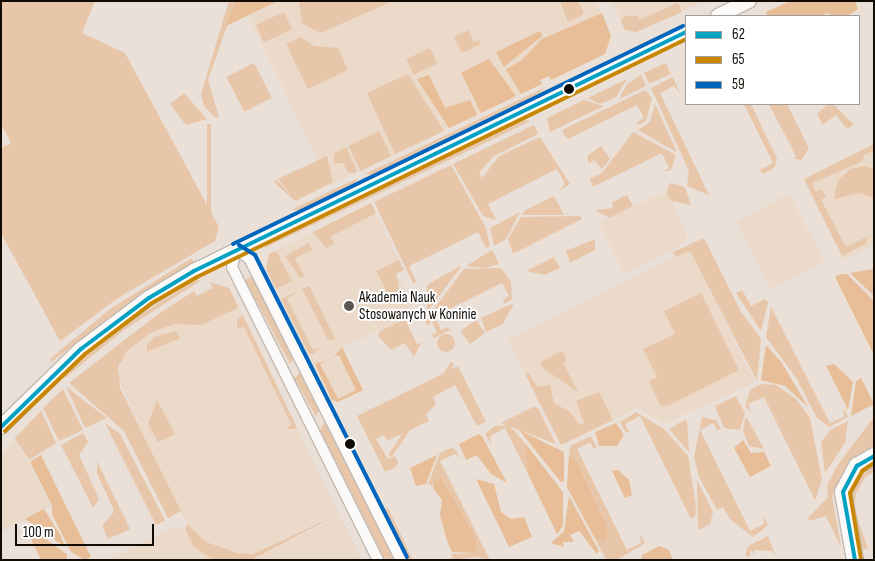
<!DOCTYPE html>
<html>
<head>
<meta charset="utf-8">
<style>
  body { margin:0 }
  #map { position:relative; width:875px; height:561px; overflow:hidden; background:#eae0d7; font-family:"Sofia Sans Condensed",sans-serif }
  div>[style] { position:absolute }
  .built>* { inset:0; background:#ebd9c9; transform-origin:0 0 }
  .green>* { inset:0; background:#e7c6a9; transform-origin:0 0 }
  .round { border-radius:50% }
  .forest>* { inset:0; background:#e8be98 }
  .roads { filter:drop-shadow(1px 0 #c2bab3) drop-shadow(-1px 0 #c2bab3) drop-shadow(0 1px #c2bab3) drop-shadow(0 -1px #c2bab3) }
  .street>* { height:10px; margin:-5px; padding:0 5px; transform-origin:5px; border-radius:5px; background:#fcfaf9 }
  .secondary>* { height:14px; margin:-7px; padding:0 7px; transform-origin:7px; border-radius:7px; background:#fcfaf9 }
  .primary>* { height:16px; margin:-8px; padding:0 8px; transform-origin:8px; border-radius:8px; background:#fcfaf9 }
  .bus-1>* { height:4px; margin:-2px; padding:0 2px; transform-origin:2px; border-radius:2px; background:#01a1c4 }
  .bus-2>* { height:4px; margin:-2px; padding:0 2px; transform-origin:2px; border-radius:2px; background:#c98701 }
  .bus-3>* { height:4px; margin:-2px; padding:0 2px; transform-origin:2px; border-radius:2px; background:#0065bd }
  .dots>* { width:14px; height:14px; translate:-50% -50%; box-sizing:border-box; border:2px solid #fff; border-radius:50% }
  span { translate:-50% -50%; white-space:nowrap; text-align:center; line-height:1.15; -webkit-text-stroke:4px #fff; paint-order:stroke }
  .poi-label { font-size:15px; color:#110b06 }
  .left { translate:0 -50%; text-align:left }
  .frame { position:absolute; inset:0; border:2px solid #110b06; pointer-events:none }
  .legend { position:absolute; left:685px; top:15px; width:175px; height:90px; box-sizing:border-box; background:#fff; border:1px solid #a09d9b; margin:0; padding:6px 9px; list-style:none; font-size:15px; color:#110b06 }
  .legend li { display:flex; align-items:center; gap:10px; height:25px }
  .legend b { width:25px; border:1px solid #a09d9b }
  .scale { position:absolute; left:15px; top:524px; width:139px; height:22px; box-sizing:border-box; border:2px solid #110b06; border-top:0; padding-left:6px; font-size:15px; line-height:18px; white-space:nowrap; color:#110b06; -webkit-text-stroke:4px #fff; paint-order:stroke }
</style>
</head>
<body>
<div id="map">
  <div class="built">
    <div style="clip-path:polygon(278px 1px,596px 1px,611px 36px,605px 54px,551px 80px,549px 76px,540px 80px,542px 84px,330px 185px,248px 16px)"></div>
    <div style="clip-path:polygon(612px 1px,705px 1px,636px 32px,625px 30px)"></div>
    <div style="clip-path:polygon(874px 144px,874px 245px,844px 260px,804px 179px)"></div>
    <div style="clip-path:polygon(661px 193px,670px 196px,688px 237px,680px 246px,624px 274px,599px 223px)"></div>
    <div style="left:789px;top:194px;width:76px;height:60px;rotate:62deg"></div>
    <div style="clip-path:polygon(371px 203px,404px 270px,396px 274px,416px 314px,342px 347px,363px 390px,338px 402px,332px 400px,266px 269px,269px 254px)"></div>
    <div style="clip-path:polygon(689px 250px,755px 382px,664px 424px,638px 408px,561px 445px,508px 340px)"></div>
    <div style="clip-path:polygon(238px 306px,339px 514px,260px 552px,244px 555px,206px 542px,187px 524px,118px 379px,122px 357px,151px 332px,175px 324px,201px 325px)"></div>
    <div style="clip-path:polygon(15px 438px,52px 506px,2px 531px,1px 455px)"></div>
    <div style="clip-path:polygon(340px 516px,362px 560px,251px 560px)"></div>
    <div style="clip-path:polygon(172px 528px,182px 528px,195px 547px,214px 560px,109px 560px)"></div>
  </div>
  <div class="green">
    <div style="clip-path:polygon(1px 1px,95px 1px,82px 33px,125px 53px,219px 227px,215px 241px,118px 298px,60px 341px,1px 233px,1px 148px,11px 143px,1px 123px)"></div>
    <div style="clip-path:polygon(229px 1px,236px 1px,208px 80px,219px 117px,216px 118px,204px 106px,201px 94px)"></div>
    <div style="clip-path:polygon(299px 1px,393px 1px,320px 33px,302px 23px)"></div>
    <div style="clip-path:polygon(560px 1px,578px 1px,584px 14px,568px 22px)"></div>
    <div style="clip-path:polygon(678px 3px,682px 12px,636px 32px,625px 30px,621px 21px,625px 16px,637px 16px,639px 20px)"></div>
    <div style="left:284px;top:12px;width:19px;height:31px;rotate:65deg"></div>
    <div style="clip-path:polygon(468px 30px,474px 42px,479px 40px,481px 44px,462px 53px,454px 37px)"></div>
    <div style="clip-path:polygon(301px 37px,314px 46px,338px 48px,348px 70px,308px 89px,286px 44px)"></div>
    <div style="left:430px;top:48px;width:17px;height:26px;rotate:65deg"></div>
    <div style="left:254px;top:63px;width:39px;height:31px;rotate:63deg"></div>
    <div style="left:666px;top:63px;width:12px;height:24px;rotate:66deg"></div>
    <div style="clip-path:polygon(408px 74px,444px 131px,395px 154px,367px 93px)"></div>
    <div style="clip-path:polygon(641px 75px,646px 86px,619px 99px,627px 84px)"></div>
    <div style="clip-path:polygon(673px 77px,680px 93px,674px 86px,660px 93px,709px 195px,687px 186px,689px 171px,651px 88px)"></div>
    <div style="clip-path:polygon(627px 79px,616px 97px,600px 104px,588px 98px)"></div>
    <div style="clip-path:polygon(546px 87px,538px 94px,371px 175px,365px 174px)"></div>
    <div style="clip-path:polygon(645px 90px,652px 98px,646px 121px,638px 125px,637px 122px,644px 118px,637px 105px,568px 139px,565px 136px,562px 130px)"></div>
    <div style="clip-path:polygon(184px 93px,207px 119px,186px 125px,170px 104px)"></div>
    <div style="clip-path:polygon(584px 100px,604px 106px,550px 132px,547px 118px)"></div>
    <div style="clip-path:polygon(655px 104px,675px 148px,676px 152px,638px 130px,650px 122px)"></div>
    <div style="clip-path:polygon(744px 104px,751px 104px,777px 159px,774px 168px,763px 174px,754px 164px,760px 170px,773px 163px)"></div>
    <div style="clip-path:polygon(769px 104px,787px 104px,809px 149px,801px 160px,793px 158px,796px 156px)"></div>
    <div style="clip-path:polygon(828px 104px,833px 104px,854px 125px,847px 129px,836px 115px,823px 125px,817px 114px)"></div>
    <div style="clip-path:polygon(523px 120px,531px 121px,264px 248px,266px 245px)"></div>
    <div style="left:207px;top:124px;width:4px;height:110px"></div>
    <div style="clip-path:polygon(534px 125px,538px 134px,494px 156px,479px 173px,482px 178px,499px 156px,540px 137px,570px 184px,559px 191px,565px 184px,557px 169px,488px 204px,496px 220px,483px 216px,453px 164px)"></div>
    <div style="left:379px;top:131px;width:28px;height:34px;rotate:64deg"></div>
    <div style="clip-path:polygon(633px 132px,676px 155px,671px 170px,662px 172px,669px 168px,662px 153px,593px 187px,590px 179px,602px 173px)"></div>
    <div style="clip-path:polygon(874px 144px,874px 150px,864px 155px,863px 161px,812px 183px,816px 192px,822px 189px,826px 197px,821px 200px,846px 247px,869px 236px,865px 244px,842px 256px,804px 179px)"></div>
    <div style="clip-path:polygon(601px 146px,610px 159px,602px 169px,594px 160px,589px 163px,587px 156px)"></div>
    <div style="clip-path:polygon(346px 147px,357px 171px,354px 173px,348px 172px,343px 163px,334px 163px,334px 154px)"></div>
    <div style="clip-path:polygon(327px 156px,333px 182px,295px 201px,274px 182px,277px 180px,295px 201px,278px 179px)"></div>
    <div style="clip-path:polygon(451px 165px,486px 228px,490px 246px,486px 248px,478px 232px,409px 266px,416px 282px,413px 283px,374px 202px)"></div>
    <div style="clip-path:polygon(865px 166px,874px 169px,874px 198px,859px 193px,834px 199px,838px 180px,851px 169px)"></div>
    <div style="clip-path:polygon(358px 178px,354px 185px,301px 210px,291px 210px)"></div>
    <div style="clip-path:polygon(670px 183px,685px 187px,691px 205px,672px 201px,666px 194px)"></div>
    <div style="clip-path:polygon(627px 195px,633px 206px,609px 218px,595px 210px,613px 208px,612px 202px)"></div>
    <div style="clip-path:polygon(554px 196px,564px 215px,522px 215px,524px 211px)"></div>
    <div style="clip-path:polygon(371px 203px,376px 213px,330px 237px,334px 244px,326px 248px,313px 232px)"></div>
    <div style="clip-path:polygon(520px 212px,506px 239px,494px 246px,490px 228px)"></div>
    <div style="clip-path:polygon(580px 216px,582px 219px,513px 254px,508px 239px,521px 217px)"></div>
    <div style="clip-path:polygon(704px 238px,741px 312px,761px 339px,757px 381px,690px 251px,676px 257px,673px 252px)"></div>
    <div style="clip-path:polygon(595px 239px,595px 250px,570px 263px,566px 251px)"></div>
    <div style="clip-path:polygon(309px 243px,314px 254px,311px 250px,295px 258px,304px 276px,300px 278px,285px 256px)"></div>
    <div style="clip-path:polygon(492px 250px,499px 264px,485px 268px,466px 266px)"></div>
    <div style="clip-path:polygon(276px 251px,292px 281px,276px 289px,266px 269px,269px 254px)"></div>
    <div style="clip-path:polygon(554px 257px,560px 268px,545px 275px,526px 271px)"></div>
    <div style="clip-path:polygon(192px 258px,194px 263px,142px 293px,50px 363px,51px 358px,110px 309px)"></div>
    <div style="clip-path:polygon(399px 260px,404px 270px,396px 274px,399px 290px,389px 296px,376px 271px)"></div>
    <div style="clip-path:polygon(460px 266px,460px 268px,427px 312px,427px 285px)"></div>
    <div style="clip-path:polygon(501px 268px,511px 281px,512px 299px,504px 304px,503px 300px,509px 296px,502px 283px,435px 316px,441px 330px,448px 327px,450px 330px,434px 338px,432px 335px,437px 332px,432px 322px,427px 325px,425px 321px,464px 269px)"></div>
    <div style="clip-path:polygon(253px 276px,294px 357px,290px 364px,245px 280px)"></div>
    <div style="clip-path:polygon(197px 279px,200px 281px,124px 330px,65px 378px,63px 375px,121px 327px)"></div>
    <div style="clip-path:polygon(210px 282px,229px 288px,238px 306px,236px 309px,201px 325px,175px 324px,152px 332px,127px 351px,118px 367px,120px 388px,181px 511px,168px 518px,124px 431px,69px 383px,157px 315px,194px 291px,197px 296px,213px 288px)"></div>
    <div style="clip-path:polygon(309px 286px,335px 339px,342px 339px,328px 340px,302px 289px)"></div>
    <div style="clip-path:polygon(742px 290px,751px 306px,765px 299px,768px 303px,761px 331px,736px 293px)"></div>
    <div style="clip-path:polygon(299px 291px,287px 299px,313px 350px,320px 348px,313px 354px,309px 354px,281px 299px)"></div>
    <div style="clip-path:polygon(701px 293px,739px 370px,668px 406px,660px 405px,649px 381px,657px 377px,643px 349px,675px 334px,664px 311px)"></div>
    <div style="clip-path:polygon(514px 303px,503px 324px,486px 332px,481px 318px)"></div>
    <div style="clip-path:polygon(771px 307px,830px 423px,844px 417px,843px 408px,848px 417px,829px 427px,817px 418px,797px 379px,766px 337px)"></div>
    <div style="clip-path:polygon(243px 315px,297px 428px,294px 429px,286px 429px,291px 424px,244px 327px,237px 329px,237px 320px)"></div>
    <div style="clip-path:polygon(405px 319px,417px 344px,421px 343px,414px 357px,405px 343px,391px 350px,378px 336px,380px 331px)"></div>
    <div style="left:476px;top:320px;width:16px;height:19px;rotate:55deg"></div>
    <div style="clip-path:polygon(176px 331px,180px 338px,147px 352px,147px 345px,155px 337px)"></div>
    <div class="round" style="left:437px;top:334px;width:18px;height:18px"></div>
    <div style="clip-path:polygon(562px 351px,567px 361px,563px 363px,578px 392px,543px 368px,540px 362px)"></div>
    <div style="left:451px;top:362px;width:4px;height:112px;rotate:34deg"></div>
    <div style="clip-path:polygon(458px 366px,486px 422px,477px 426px,455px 385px,433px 397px,436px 404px,426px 414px,429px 421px,387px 441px,384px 435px,376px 439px,388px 459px,395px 456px,398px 462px,396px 467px,385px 472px,357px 416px)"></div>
    <div style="clip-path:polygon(301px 372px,320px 409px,316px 416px,294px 378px)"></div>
    <div style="clip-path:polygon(529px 373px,537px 387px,550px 385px,554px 403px,570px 412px,579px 425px,584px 423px,576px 401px,599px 392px,613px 420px,561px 445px,525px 374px)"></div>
    <div style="clip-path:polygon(762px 384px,776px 385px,796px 399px,810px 418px,822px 480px,815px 500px,764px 397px,748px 404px,752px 413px,745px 406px,751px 389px)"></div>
    <div style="clip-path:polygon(66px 386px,73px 392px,107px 418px,85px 428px)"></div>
    <div style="clip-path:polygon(63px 389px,83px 430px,59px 441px,43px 408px)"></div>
    <div style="clip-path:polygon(736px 396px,745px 413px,740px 430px,724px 428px,715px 406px)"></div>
    <div style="clip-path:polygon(157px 400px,175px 434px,158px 442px,148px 424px)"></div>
    <div style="clip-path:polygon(533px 407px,538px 408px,556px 444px,501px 423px)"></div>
    <div style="clip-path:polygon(41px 411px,56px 443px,29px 460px,15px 438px)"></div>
    <div style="clip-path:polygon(636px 412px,664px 429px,688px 456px,696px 506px,695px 516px,691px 519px,640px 416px,625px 424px,629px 432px,626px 433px,620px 422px)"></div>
    <div style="clip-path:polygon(702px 417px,716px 420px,721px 429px,717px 430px,713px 423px,700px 430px,750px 531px,764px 524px,763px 516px,768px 525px,753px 537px,730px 519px,723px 507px,717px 510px,699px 477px,694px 457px)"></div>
    <div style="clip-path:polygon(874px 417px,874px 447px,849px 460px,832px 496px,841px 547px,826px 516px,810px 521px,808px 518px,828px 497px,827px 485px,839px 463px)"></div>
    <div style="clip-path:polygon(745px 418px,747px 418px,764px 449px,749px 446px,743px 431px)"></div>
    <div style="clip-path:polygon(685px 420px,687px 421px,689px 452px,669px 429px)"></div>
    <div style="clip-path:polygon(848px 421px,845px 443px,825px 473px,821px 443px,830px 430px)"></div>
    <div style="clip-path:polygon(105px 423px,120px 434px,165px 520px,156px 525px)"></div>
    <div style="clip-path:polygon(324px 423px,328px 424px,395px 560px,385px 560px,320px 430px)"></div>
    <div style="clip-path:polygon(509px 425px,525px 443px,527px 472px,505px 428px,490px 436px,491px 445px,485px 434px,495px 426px)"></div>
    <div style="clip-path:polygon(83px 433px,88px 442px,79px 455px,99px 499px,93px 508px,61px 445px)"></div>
    <div style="clip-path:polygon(591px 436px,597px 448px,594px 449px,590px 442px,577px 449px,627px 550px,641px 543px,640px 534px,645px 543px,617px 560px,606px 559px,567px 487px,570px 446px)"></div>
    <div style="clip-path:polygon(453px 447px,461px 459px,455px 454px,440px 461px,490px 560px,476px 557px,454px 560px,451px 554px,473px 553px,478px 546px,442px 479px,433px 486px,428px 484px,440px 453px)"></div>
    <div style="clip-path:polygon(97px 461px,130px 529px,108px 539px,102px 526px,113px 513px,113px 508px,97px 473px)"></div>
    <div style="clip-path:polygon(874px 466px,874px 472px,865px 477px,856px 493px,854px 508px,868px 549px,862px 549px,851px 494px,858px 478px)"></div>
    <div style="clip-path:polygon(697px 480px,713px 512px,710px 524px,698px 530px)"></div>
    <div style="clip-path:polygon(388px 508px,413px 560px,408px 560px,383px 510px)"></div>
    <div style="clip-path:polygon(339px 514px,251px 560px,214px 560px,194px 547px,185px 530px,187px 524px,206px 542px,238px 553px,253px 554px)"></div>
    <div style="clip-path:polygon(768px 536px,776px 557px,772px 551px,754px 550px,754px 554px,750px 550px,750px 557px,745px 556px,748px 546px)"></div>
  </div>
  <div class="forest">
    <div style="clip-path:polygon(236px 1px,278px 1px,226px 26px)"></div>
    <div style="clip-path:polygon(790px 1px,855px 1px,858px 9px,848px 16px,830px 16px,828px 13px,820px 16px,768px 16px,766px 12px)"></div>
    <div style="clip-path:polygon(602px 13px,611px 36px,605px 54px,551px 80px,549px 76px,540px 80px,542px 84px,521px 94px,506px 69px,521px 61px,542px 39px)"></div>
    <div style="clip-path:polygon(540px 31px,542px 36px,504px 67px,496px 52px)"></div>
    <div style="clip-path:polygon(489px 59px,516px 96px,481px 113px,461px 73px)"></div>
    <div style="clip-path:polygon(429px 75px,445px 108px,470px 100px,477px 115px,449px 128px,417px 79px)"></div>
    <div style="clip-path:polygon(874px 269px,874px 296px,850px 273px)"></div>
    <div style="clip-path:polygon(841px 274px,847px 274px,874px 301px,874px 355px,835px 277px)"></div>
    <div style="clip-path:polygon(766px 345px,782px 363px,808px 407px,785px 386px,761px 380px)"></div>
    <div style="clip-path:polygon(342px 347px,363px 390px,338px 402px,332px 400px,315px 364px,326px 360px,320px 364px,338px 399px,356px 390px,339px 355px,334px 357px)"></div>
    <div style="clip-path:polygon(834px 364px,853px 382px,848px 410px,826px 366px)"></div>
    <div style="clip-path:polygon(861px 378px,874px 404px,851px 416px,856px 381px)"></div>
    <div style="clip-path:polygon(616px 423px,624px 435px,617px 446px,599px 446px,595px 432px)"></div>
    <div style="clip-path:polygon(519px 430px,564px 452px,564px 481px,561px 482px)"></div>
    <div style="clip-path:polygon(479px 434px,482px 436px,507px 483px,491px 474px,477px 455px,466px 460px,459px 444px)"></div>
    <div style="clip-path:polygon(743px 440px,751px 453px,764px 452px,771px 466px,750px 477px,734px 448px)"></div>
    <div style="clip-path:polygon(525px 443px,563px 492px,563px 526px,557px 534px,527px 472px)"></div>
    <div style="clip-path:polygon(41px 455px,91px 557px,85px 560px,71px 552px,52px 514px,52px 505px,30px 462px)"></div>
    <div style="clip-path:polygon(437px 455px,426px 484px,416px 486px,410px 468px)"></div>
    <div style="clip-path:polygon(569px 455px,576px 461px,607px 527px,606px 540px,596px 539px,567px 487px)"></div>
    <div style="clip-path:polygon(618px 470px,629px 480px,632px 495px,625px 498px,612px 471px)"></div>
    <div style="clip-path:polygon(442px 479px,473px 534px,478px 547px,474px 553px,452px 552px,447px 541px,440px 515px,442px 500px,433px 488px,435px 480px)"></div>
    <div style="clip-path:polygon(476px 479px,494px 484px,501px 512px,511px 519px,524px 517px,532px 537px,509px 547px)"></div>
    <div style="clip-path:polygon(569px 496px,599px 551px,597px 554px,579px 531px,570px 535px,574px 542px,563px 542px,564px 547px,551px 543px,564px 531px)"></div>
    <div style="clip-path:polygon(44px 509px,61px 536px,65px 547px,25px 519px)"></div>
    <div style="clip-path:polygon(24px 524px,67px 554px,67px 560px,41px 560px)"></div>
    <div style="clip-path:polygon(659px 546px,669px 550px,673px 560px,641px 560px,642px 555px)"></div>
  </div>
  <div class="roads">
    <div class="street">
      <div style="left:378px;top:560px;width:327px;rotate:-116.5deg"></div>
      <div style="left:232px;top:267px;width:17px;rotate:-77deg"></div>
      <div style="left:236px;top:250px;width:15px;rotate:32deg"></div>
      <div style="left:249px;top:258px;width:338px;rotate:63.3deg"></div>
    </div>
    <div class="secondary">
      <div style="left:718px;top:16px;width:34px;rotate:-26deg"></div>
      <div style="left:1px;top:427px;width:112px;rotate:-44.3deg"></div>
      <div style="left:81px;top:349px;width:85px;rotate:-36.9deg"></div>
      <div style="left:149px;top:298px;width:52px;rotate:-31deg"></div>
      <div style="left:194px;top:271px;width:547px;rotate:-25.91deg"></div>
    </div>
    <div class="primary">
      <div style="left:855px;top:560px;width:69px;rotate:-100deg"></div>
      <div style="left:843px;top:492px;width:30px;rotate:-62deg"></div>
      <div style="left:857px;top:466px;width:20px;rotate:-30deg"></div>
    </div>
  </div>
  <div class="bus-1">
    <div style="left:1px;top:427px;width:112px;rotate:-44.3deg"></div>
    <div style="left:81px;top:349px;width:85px;rotate:-36.9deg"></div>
    <div style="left:149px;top:298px;width:52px;rotate:-31deg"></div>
    <div style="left:194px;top:271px;width:547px;rotate:-25.91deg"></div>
    <div style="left:855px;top:560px;width:69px;rotate:-100deg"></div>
    <div style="left:843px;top:492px;width:30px;rotate:-62deg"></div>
    <div style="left:857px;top:466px;width:20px;rotate:-30deg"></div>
  </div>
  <div class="bus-2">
    <div style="left:5px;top:431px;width:111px;rotate:-43.9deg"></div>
    <div style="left:85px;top:354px;width:84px;rotate:-37.3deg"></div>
    <div style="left:152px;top:303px;width:52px;rotate:-30deg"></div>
    <div style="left:197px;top:277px;width:544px;rotate:-25.95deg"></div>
    <div style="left:861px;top:559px;width:67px;rotate:-99.5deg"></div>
    <div style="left:850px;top:493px;width:25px;rotate:-61deg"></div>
    <div style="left:862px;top:471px;width:14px;rotate:-34deg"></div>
  </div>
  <div class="bus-3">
    <div style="left:233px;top:244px;width:500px;rotate:-25.85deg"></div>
    <div style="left:239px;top:245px;width:19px;rotate:32deg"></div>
    <div style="left:255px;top:255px;width:338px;rotate:63.3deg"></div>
  </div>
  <div class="dots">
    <div style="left:569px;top:89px;background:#110b06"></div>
    <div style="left:349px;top:306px;background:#5d564f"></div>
    <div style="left:350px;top:444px;background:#110b06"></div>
  </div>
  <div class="poi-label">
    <span class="left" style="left:359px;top:306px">Akademia Nauk<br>Stosowanych w Koninie</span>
  </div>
  <div class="frame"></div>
  <ul class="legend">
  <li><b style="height:6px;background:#01a1c4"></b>62</li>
  <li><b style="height:6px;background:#c98701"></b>65</li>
  <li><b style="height:6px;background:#0065bd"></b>59</li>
  </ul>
  <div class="scale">100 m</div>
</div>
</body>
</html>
